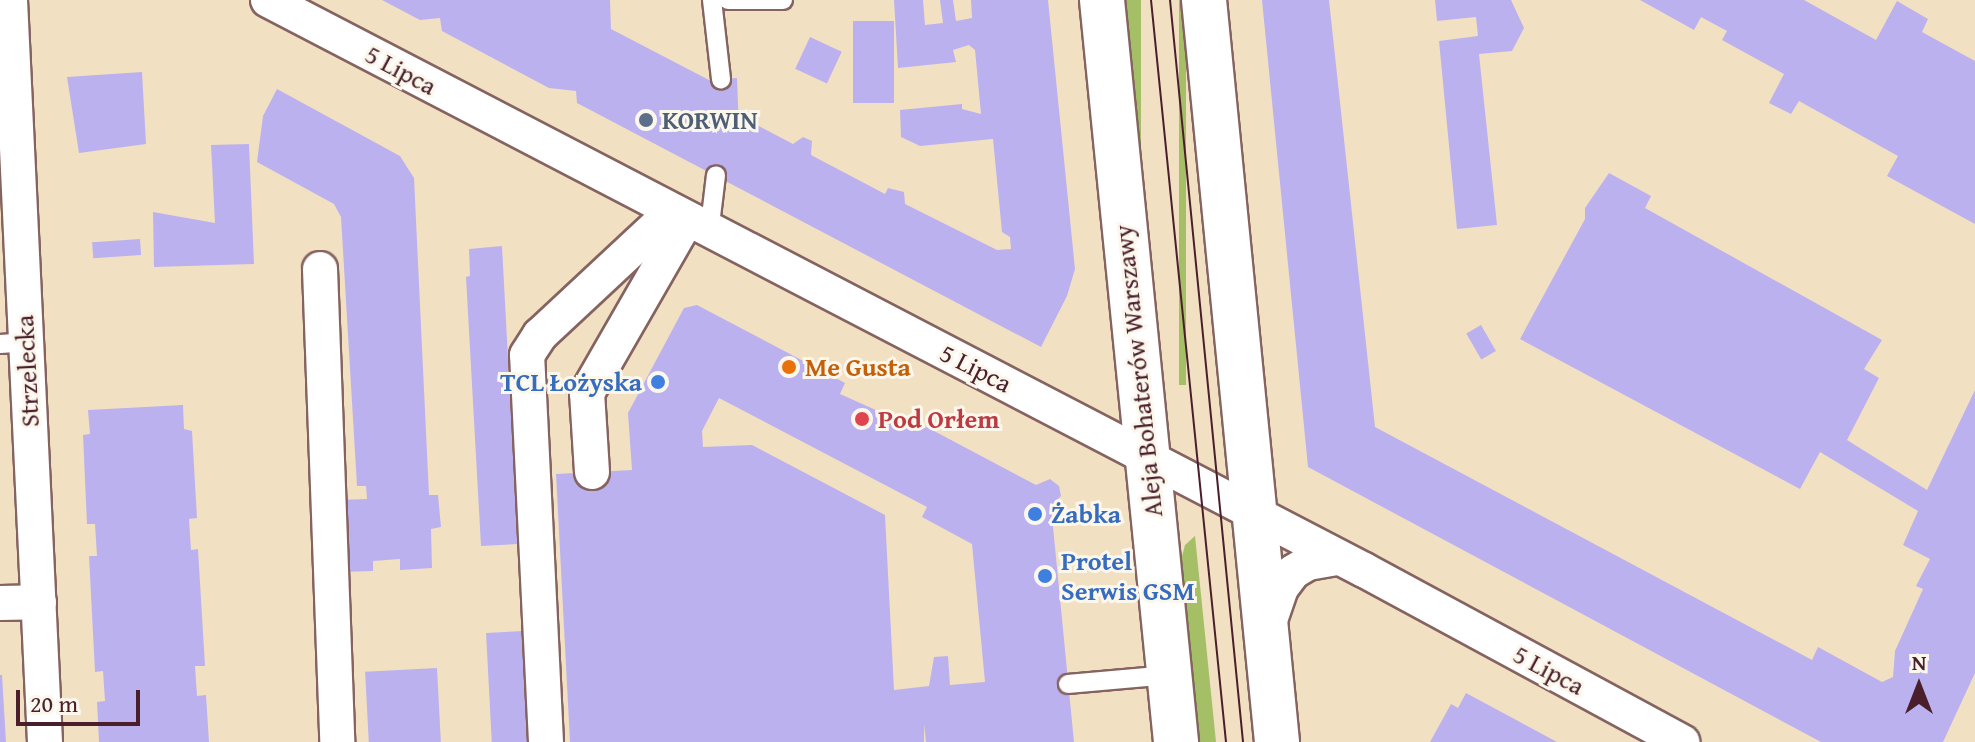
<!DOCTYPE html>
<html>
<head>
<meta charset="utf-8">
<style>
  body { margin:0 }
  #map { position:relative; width:1975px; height:742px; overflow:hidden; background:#f2e0c3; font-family:"Gentium Book Plus",serif }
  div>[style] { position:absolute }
  .green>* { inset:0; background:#a4bf66; transform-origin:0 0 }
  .building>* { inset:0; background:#bcb1ef; transform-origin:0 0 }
  .roads { filter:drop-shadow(2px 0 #856360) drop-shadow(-2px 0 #856360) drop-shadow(0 2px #856360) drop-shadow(0 -2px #856360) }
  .lane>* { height:18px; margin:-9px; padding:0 9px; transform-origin:9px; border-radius:9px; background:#fff }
  .street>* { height:34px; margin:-17px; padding:0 17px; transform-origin:17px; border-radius:17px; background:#fff }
  .secondary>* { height:44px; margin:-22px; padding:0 22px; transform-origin:22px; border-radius:22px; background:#fff }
  .tram>* { height:2px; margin:-1px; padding:0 1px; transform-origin:1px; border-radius:1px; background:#4a1f2b }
  .dots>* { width:22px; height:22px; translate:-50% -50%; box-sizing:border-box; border:4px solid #fbf7ec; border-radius:50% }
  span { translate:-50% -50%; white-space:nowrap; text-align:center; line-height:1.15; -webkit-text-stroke:6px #fbf7ec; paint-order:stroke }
  .street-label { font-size:26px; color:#4a1f2b }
  .service-label { font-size:26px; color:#4e5e75; font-weight:700 }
  .left { translate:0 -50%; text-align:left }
  .food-label { font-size:26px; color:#c56008; font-weight:700 }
  .shop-label { font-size:26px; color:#366cbe; font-weight:700 }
  .right { translate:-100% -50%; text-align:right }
  .health-label { font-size:26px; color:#be3a42; font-weight:700 }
  .north { position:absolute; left:1879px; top:646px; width:80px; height:80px; -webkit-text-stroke:6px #fbf7ec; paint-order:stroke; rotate:0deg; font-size:22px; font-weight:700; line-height:32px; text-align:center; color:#4a1f2b }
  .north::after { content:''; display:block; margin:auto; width:28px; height:36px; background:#4a1f2b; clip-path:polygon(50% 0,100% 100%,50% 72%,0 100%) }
  .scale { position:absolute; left:16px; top:690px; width:124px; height:36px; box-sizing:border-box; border:4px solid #4a1f2b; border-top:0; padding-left:10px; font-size:24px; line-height:28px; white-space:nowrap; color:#4a1f2b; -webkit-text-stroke:6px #fbf7ec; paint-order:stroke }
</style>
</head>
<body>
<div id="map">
  <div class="green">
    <div style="left:1123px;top:0;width:18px;height:368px"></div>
    <div style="left:1179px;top:0;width:7px;height:385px"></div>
    <div style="clip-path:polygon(1195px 536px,1216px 742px,1198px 742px,1180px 564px,1185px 545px)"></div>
  </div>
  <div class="building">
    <div style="clip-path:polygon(382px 0,610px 0,611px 29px,709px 80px,737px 78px,739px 128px,747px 120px,793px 144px,803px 137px,812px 141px,811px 155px,885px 194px,888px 188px,904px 192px,905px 204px,997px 250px,1011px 249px,1010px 237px,1002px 232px,993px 139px,920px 146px,901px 137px,900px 110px,962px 104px,962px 109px,981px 114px,975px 50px,969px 45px,953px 50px,956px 62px,898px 68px,894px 0,923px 0,925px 25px,943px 23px,940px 0,953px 0,956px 21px,972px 18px,971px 0,1048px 0,1075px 269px,1067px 296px,1041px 347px,577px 103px,576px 91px,549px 88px,442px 31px,440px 18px,420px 20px)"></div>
    <div style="clip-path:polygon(1262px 0,1329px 0,1375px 427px,1812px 660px,1818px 647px,1882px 682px,1893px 677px,1895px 651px,1923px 589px,1916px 586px,1930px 559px,1903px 545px,1918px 511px,1820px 452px,1800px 489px,1520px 339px,1585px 219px,1585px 208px,1609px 173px,1651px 196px,1645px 208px,1882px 340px,1864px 369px,1879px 378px,1847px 440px,1927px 490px,1975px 390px,1975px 673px,1943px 742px,1821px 742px,1308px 467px)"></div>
    <div style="clip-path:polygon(1435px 0,1511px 0,1524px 28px,1512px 51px,1479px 54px,1497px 225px,1457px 229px,1439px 41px,1478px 36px,1476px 17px,1437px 21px)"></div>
    <div style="clip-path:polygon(1640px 0,1804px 0,1876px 40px,1897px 1px,1928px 19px,1922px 32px,1975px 61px,1975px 224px,1887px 176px,1898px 156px,1799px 101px,1791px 114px,1769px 103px,1784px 74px,1722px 40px,1727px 31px,1701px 17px,1694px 30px)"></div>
    <div style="left:853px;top:21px;width:41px;height:82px"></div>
    <div style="left:810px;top:37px;width:35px;height:35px;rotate:25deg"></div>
    <div style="clip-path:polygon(142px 72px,146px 144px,79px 153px,67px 77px)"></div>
    <div style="clip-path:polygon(277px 89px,400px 156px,414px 178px,429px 495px,438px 495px,441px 527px,431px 529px,432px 568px,400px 570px,400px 559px,373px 561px,373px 571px,341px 572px,337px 500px,367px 499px,366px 486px,357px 486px,341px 217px,334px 204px,257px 162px,263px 116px)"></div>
    <div style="clip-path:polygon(249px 144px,254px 264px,154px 267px,153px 212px,215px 223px,211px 145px)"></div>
    <div style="left:140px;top:239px;width:16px;height:48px;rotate:86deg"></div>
    <div style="clip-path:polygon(502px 246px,518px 544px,481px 546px,466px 277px,470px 276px,469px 249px)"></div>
    <div style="clip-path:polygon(evenodd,697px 305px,845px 383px,840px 394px,887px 415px,885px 419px,896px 426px,902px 414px,1036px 485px,1050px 479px,1059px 486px,1061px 496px,1051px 506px,1074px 742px,926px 742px,924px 724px,924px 742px,570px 742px,556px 474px,632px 470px,628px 413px,684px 308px,697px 305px,719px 398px,927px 507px,922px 517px,972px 544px,985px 682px,950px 685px,948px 656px,934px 657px,929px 686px,894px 690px,885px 515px,752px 445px,703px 447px,702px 431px,719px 398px)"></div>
    <div style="left:1481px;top:325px;width:30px;height:17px;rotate:60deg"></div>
    <div style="clip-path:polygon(183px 405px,184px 429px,192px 431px,197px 518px,189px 519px,191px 550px,198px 549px,205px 666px,195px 666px,197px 696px,206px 695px,209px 742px,99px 742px,97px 702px,105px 701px,103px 671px,95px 672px,89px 556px,97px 556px,95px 524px,87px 524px,83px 435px,90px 434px,88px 410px)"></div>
    <div style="left:523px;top:631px;width:111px;height:37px;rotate:87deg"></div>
    <div style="left:437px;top:668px;width:74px;height:72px;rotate:87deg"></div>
    <div style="clip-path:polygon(0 675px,2px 675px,6px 742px,0 742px)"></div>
    <div style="clip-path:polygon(1466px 693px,1557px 742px,1430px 742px,1451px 704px,1458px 708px)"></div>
  </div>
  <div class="roads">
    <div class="lane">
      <div style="left:712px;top:0;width:80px;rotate:83.5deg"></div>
      <div style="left:728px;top:0;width:55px"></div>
      <div style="left:709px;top:233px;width:58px;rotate:-83.1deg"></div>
      <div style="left:0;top:344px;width:26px;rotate:-4deg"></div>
      <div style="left:1068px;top:684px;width:101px;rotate:-5.1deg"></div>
    </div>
    <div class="street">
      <div style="left:10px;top:0;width:743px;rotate:87.3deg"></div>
      <div style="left:268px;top:0;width:1235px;rotate:27.48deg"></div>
      <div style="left:1364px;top:570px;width:362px;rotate:28.4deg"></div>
      <div style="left:320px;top:269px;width:473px;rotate:87.9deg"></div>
      <div style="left:592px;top:472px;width:79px;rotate:-93.6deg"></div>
      <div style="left:587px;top:393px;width:198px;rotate:-60.1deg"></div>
      <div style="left:0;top:603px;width:39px;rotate:-1deg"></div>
      <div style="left:1268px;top:626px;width:40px;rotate:-71.1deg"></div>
      <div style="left:1281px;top:588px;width:20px;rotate:-53deg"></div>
      <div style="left:1293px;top:572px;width:17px;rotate:-31deg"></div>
      <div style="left:1308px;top:563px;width:29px;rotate:-10deg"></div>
      <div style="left:546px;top:742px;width:387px;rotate:-92.8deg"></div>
      <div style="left:527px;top:355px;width:24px;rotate:-57deg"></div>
      <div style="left:540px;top:335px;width:179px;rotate:-43deg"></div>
    </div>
    <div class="secondary">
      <div style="left:1102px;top:0;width:746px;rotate:84.3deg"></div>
      <div style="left:1204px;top:0;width:746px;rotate:84.38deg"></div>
    </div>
  </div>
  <div class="tram">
    <div style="left:1151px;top:0;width:746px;rotate:84.23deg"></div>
    <div style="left:1170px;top:0;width:746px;rotate:84.38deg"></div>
  </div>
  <div class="dots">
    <div style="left:646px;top:120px;background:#5c6f8a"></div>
    <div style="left:789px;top:367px;background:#e8710a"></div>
    <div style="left:658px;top:382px;background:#3f7fe0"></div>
    <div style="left:862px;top:419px;background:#e0444e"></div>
    <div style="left:1035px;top:514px;background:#3f7fe0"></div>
    <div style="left:1045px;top:576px;background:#3f7fe0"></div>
  </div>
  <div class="street-label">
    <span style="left:401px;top:70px;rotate:28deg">5 Lipca</span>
    <span style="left:976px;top:368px;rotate:27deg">5 Lipca</span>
    <span style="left:27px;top:371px;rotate:-93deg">Strzelecka</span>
    <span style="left:1138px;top:371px;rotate:-96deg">Aleja Bohaterów Warszawy</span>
    <span style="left:1549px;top:670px;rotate:28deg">5 Lipca</span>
  </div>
  <div class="service-label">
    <span class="left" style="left:662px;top:120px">KORWIN</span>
  </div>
  <div class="food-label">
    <span class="left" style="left:805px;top:367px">Me Gusta</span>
  </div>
  <div class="shop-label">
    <span class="right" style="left:642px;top:382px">TCL Łożyska</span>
    <span class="left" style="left:1051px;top:514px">Żabka</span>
    <span class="left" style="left:1061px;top:576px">Protel<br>Serwis GSM</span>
  </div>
  <div class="health-label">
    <span class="left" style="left:878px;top:419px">Pod Orłem</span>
  </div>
  <div class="north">N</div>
  <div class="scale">20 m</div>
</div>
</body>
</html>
